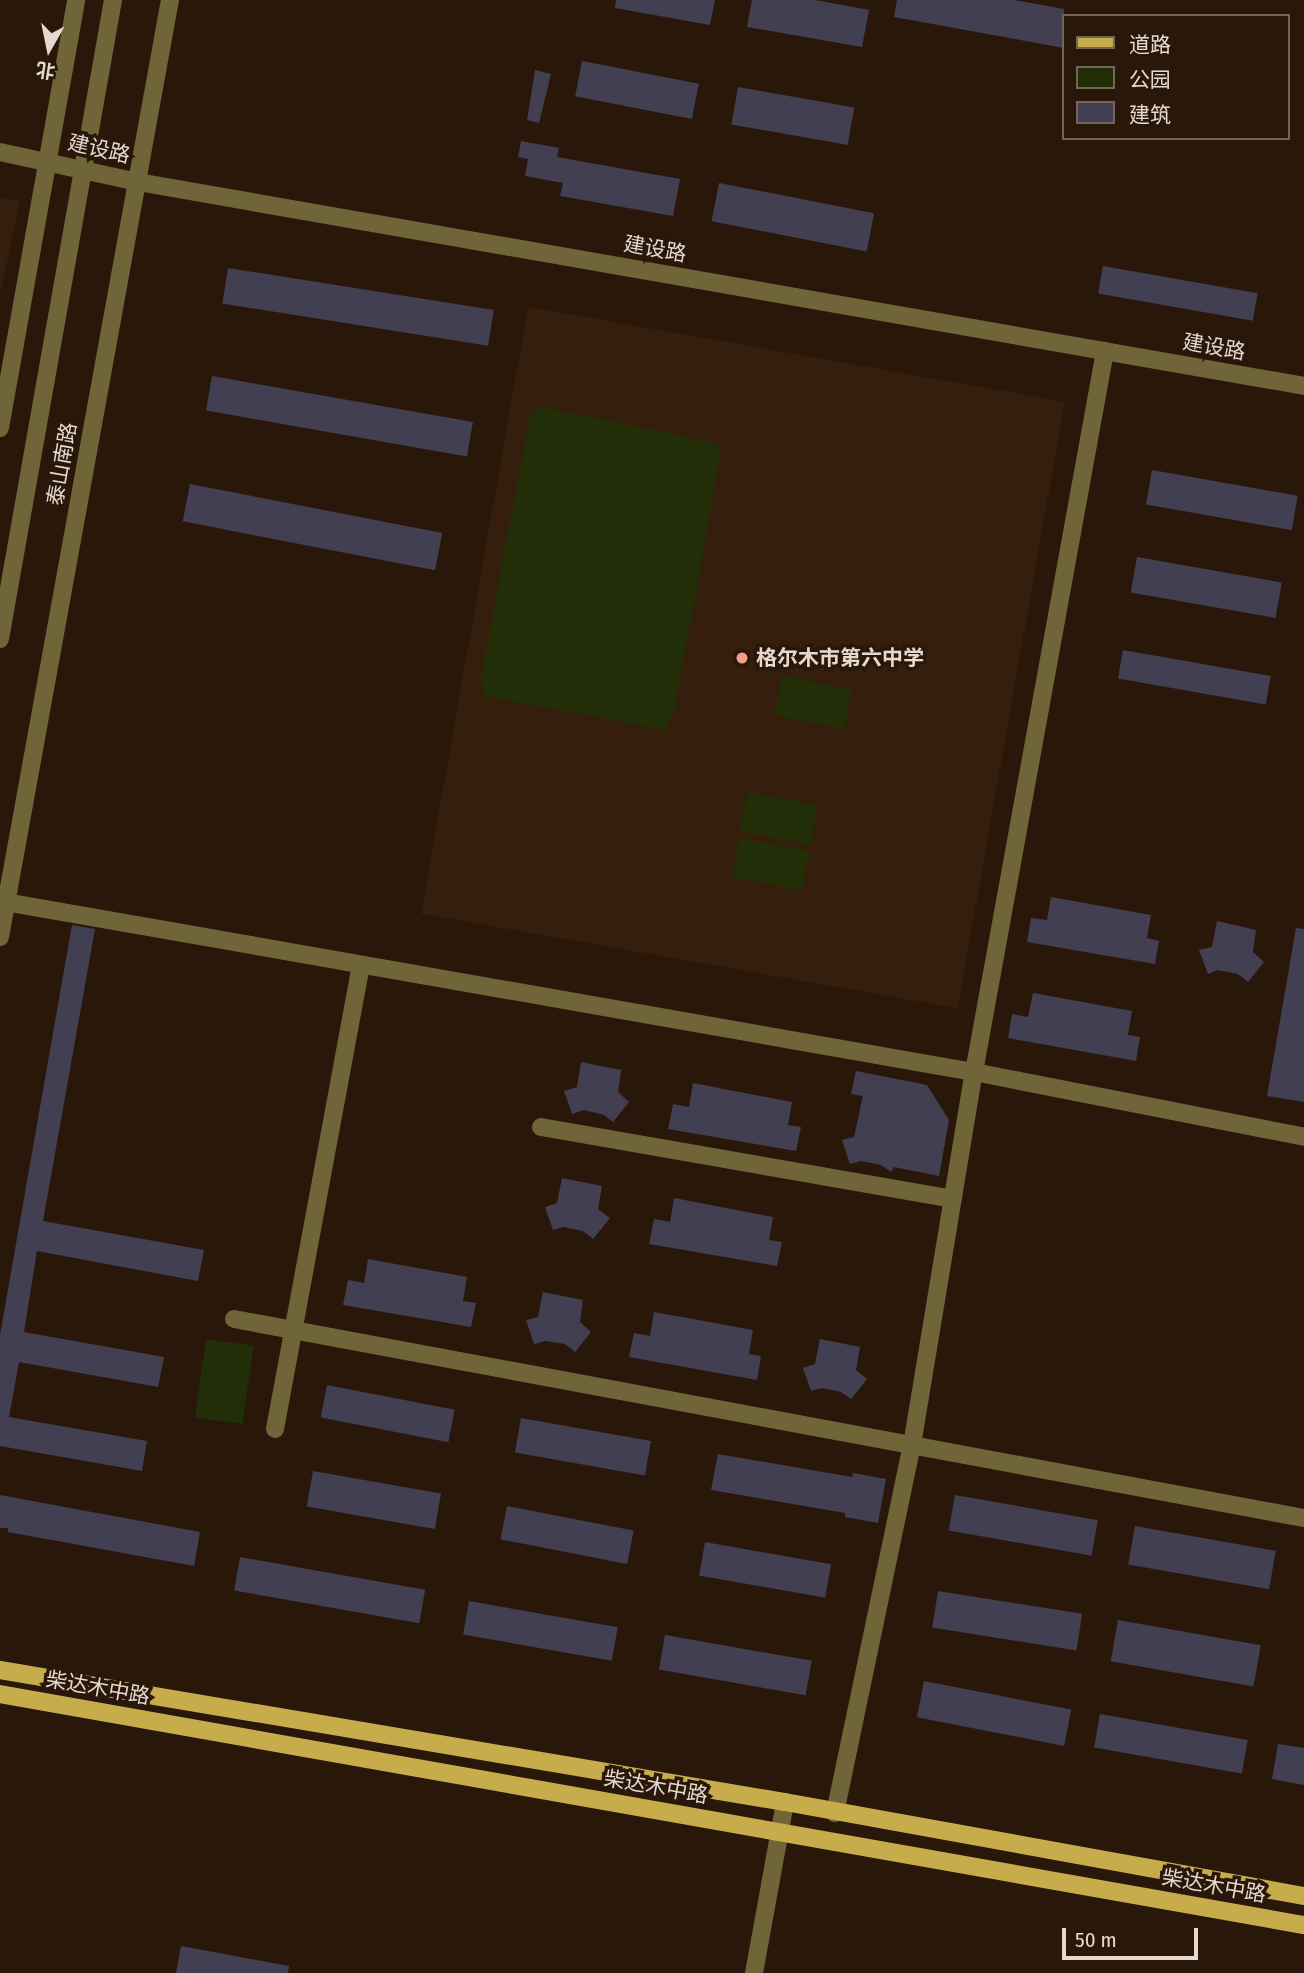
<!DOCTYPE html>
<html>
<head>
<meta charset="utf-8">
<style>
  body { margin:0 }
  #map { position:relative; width:1304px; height:1973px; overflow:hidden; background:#29180a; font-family:"Fira Sans Condensed","Noto Sans SC",sans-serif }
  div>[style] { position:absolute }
  .built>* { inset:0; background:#351f0c; transform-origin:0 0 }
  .green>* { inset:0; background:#212e08; transform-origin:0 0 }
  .building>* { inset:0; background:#423f53; transform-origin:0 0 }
  .minor>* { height:18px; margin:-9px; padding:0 9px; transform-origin:9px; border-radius:9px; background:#706439 }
  .major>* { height:18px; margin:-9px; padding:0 9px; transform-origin:9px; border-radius:9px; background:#c7ac4c }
  .dots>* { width:19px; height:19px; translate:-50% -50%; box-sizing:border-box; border:4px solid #29180a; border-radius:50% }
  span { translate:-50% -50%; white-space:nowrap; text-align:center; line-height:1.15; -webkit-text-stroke:7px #29180a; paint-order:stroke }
  .street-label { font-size:21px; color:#e4d8cf }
  .poi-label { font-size:21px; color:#e4d8cf; font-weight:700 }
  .left { translate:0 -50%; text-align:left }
  .legend { position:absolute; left:1062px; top:14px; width:228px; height:126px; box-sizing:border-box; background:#29180a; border:2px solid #746559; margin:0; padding:9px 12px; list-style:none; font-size:21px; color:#e4d8cf }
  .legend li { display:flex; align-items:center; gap:14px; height:35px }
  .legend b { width:35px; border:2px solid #746559 }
  .north { position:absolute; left:14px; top:14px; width:70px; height:70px; -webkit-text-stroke:5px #29180a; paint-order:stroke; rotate:189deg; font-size:19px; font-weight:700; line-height:28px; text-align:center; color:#e4d8cf }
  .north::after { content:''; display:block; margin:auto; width:24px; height:32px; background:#e4d8cf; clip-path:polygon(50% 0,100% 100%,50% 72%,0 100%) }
  .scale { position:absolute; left:1062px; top:1928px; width:136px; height:32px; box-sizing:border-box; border:4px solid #e4d8cf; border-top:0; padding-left:9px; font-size:21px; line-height:24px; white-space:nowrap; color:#e4d8cf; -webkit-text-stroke:5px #29180a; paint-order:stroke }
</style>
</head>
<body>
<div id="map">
  <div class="built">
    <div style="clip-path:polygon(0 198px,20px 201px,0 295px)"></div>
    <div style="left:528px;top:307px;width:545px;height:616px;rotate:10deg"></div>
  </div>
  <div class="green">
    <div style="clip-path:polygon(537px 406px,717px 443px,720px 458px,675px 707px,665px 730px,484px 696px,481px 677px,529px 420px)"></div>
    <div style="left:782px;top:676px;width:71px;height:40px;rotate:11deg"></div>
    <div style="left:748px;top:792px;width:71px;height:40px;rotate:11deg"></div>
    <div style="left:740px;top:838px;width:71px;height:40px;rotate:11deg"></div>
    <div style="left:206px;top:1339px;width:48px;height:79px;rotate:8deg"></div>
  </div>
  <div class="building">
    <div style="clip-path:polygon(616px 0,715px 0,710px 25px,615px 8px)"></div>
    <div style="clip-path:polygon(752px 0,815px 0,869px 10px,862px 47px,747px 27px)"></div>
    <div style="clip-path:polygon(897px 0,1014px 0,1064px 9px,1064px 48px,894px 17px)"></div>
    <div style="left:582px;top:61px;width:119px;height:36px;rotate:11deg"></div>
    <div style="clip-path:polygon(535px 70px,551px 74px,539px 123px,527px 120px)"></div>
    <div style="left:738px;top:87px;width:118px;height:38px;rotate:10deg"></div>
    <div style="clip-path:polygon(521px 141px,559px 148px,557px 157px,680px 179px,673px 216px,560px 196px,563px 183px,525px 176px,528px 159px,518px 157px)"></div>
    <div style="left:719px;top:183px;width:158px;height:39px;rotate:11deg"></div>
    <div style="left:1103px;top:266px;width:157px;height:28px;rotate:10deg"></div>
    <div style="left:228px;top:268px;width:269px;height:36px;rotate:9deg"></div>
    <div style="left:212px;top:376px;width:265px;height:35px;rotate:10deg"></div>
    <div style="left:1152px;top:470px;width:148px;height:35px;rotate:10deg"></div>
    <div style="left:190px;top:484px;width:257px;height:38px;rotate:11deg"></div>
    <div style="left:1137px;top:557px;width:147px;height:36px;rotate:10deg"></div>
    <div style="left:1123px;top:650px;width:150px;height:29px;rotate:10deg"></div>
    <div style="clip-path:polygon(1051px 897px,1151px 915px,1147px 938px,1159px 941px,1155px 964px,1027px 942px,1031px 918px,1047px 920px)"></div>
    <div style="clip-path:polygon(1217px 921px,1256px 930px,1253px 952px,1264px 962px,1248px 982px,1238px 974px,1218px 970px,1208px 974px,1199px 950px,1212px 947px)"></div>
    <div style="clip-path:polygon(72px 925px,95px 929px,43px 1221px,204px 1250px,198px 1281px,37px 1251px,24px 1332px,164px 1357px,158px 1387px,19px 1362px,9px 1417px,147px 1441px,142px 1471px,0 1446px,0 1335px)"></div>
    <div style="clip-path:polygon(1296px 928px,1304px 929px,1304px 1102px,1267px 1096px)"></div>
    <div style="clip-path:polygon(1033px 993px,1132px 1011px,1128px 1035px,1140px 1037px,1136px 1061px,1008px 1038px,1012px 1014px,1028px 1017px)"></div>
    <div style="clip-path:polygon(581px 1062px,621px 1070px,618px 1092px,629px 1102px,613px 1122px,604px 1115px,584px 1110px,572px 1114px,564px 1091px,577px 1087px)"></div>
    <div style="clip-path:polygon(856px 1071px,927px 1085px,949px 1120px,939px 1176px,894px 1167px,891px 1172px,881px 1165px,861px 1161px,850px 1164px,842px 1140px,854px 1137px,863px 1096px,851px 1094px)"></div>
    <div style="clip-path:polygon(693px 1083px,792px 1102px,788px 1125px,801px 1127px,796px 1151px,668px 1129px,673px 1104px,689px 1107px)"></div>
    <div style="clip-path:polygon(562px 1178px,602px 1186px,598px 1209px,610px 1218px,593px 1239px,583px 1231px,564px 1227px,553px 1230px,545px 1207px,557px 1203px)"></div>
    <div style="clip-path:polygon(674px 1198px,773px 1217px,769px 1240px,782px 1242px,777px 1266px,649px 1244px,654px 1219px,670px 1222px)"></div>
    <div style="clip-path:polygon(368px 1259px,467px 1277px,463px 1301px,476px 1303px,471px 1327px,343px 1305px,348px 1280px,364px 1283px)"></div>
    <div style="clip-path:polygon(543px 1292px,583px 1300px,580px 1322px,591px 1332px,575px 1352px,565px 1344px,545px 1341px,534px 1344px,526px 1320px,538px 1317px)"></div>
    <div style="clip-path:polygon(654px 1312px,753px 1330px,749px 1354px,761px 1356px,757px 1380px,629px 1357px,634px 1333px,650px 1336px)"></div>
    <div style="clip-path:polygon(820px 1339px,860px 1347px,856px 1370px,867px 1379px,851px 1399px,841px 1392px,822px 1388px,811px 1391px,803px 1368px,815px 1364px)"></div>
    <div style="left:327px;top:1385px;width:130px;height:33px;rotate:11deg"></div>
    <div style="left:521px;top:1418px;width:132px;height:35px;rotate:10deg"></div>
    <div style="clip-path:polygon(718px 1454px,852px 1477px,853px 1473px,886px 1479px,878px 1523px,845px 1517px,845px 1513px,711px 1490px)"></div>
    <div style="left:313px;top:1471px;width:130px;height:36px;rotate:10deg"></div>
    <div style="clip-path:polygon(0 1495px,200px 1532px,194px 1566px,8px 1532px,8px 1528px,0 1528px)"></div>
    <div style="left:955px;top:1495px;width:145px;height:36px;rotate:10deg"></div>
    <div style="left:507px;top:1506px;width:129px;height:34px;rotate:11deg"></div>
    <div style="left:1135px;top:1526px;width:143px;height:39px;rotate:10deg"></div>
    <div style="left:705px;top:1542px;width:128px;height:34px;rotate:10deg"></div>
    <div style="left:240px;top:1557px;width:188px;height:34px;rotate:10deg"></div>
    <div style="left:938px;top:1591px;width:146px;height:37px;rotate:9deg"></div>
    <div style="left:469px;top:1601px;width:151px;height:34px;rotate:10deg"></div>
    <div style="left:1118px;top:1620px;width:145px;height:42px;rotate:10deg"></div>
    <div style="left:665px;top:1635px;width:149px;height:35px;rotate:10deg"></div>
    <div style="left:924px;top:1681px;width:150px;height:37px;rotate:11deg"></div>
    <div style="left:1100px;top:1714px;width:150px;height:34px;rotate:10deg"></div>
    <div style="clip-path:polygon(1278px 1744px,1304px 1748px,1304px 1785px,1272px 1779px)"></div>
    <div style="clip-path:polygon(181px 1946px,289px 1966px,288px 1973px,176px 1973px)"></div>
  </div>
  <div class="minor">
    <div style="left:0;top:152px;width:141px;rotate:12.3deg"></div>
    <div style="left:138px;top:182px;width:1184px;rotate:9.92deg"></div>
    <div style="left:0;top:428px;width:435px;rotate:-79.9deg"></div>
    <div style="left:0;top:639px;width:649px;rotate:-79.97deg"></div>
    <div style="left:0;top:901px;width:989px;rotate:9.96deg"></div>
    <div style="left:974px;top:1072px;width:336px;rotate:11.1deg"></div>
    <div style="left:0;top:937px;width:952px;rotate:-79.72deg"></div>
    <div style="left:541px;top:1127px;width:418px;rotate:9.9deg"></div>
    <div style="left:234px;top:1319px;width:1088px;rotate:10.54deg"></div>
    <div style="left:275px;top:1429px;width:470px;rotate:-79.5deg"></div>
    <div style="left:835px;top:1813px;width:376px;rotate:-78.2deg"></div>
    <div style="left:912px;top:1445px;width:378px;rotate:-80.6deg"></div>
    <div style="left:974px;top:1072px;width:733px;rotate:-79.7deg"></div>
    <div style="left:754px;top:1973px;width:174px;rotate:-79.7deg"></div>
  </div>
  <div class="major">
    <div style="left:0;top:1670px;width:796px;rotate:9.55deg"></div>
    <div style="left:785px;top:1802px;width:527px;rotate:10.27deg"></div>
    <div style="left:0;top:1694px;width:1324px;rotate:10.05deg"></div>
  </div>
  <div class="dots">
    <div style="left:742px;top:658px;background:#f39f84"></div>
  </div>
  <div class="street-label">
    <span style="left:99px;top:149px;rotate:13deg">建设路</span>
    <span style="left:655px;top:249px;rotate:10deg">建设路</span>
    <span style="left:1214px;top:347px;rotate:10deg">建设路</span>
    <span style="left:62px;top:464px;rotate:-80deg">泰山南路</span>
    <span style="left:98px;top:1688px;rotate:10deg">柴达木中路</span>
    <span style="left:656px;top:1787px;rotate:10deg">柴达木中路</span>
    <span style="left:1214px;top:1886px;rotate:10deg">柴达木中路</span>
  </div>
  <div class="poi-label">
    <span class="left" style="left:756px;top:658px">格尔木市第六中学</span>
  </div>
  <ul class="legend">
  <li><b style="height:9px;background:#c7ac4c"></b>道路</li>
  <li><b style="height:19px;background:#212e08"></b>公园</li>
  <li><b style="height:19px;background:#423f53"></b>建筑</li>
  </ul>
  <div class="north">北</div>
  <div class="scale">50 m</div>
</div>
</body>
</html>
